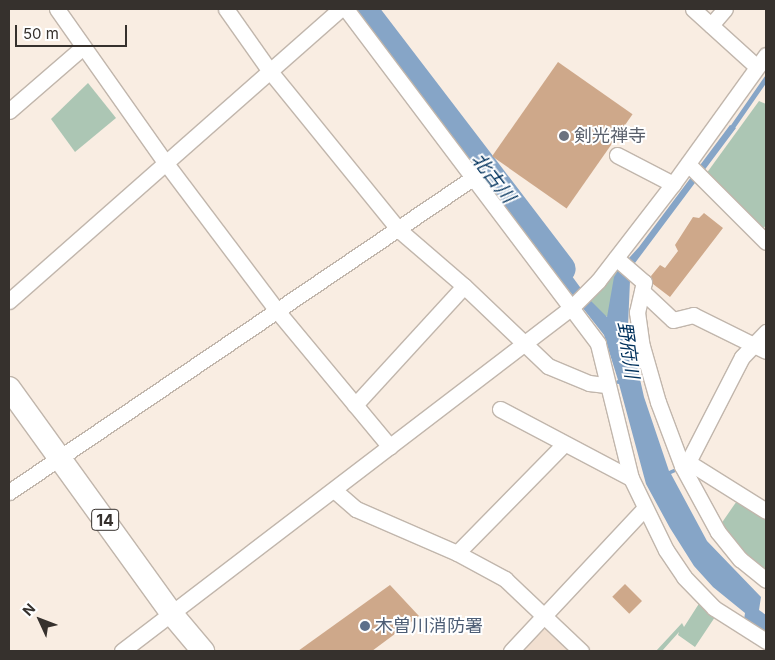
<!DOCTYPE html>
<html>
<head>
<meta charset="utf-8">
<style>
  body { margin:0 }
  #map { position:relative; width:775px; height:660px; overflow:hidden; background:#f9ede2; font-family:Inter,"Noto Sans JP",sans-serif }
  div>[style] { position:absolute }
  .built>* { inset:0; background:#f2e0d1 }
  .green>* { inset:0; background:#acc6b4 }
  .water>* { inset:0; background:#86a5c7 }
  .stream>* { height:4.5px; margin:-2.25px; padding:0 2.25px; transform-origin:2.25px; border-radius:2.25px; background:#86a5c7 }
  .river>* { height:28px; margin:-14px; padding:0 14px; transform-origin:14px; border-radius:14px; background:#86a5c7 }
  .building>* { inset:0; background:#cea88a; transform-origin:0 0 }
  .roads { filter:drop-shadow(1px 0 #c1b6ac) drop-shadow(-1px 0 #c1b6ac) drop-shadow(0 1px #c1b6ac) drop-shadow(0 -1px #c1b6ac) }
  .street>* { height:15px; margin:-7.5px; padding:0 7.5px; transform-origin:7.5px; border-radius:7.5px; background:#fff }
  .primary>* { height:22px; margin:-11px; padding:0 11px; transform-origin:11px; border-radius:11px; background:#fff }
  .dots>* { width:14px; height:14px; translate:-50% -50%; box-sizing:border-box; border:2px solid #fff; border-radius:50% }
  span { translate:-50% -50%; white-space:nowrap; text-align:center; line-height:1.15; -webkit-text-stroke:4px #fff; paint-order:stroke }
  .shield-label span { padding:1px 4px; background:#fff; border:1px solid; border-radius:4px; -webkit-text-stroke-width:0 }
  .shield-label { font-size:16px; color:#36312d; font-weight:700 }
  .worship-label { font-size:18px; color:#5b616d }
  .left { translate:0 -50%; text-align:left }
  .service-label { font-size:18px; color:#4e5e75 }
  .water-label { font-size:19px; color:#00315c; font-style:italic }
  .frame { position:absolute; inset:0; border:10px solid #36312d; pointer-events:none }
  .north { position:absolute; left:15px; top:595px; width:50px; height:50px; -webkit-text-stroke:4px #fff; paint-order:stroke; rotate:313deg; font-size:14px; font-weight:700; line-height:20px; text-align:center; color:#36312d }
  .north::after { content:''; display:block; margin:auto; width:18px; height:22px; background:#36312d; clip-path:polygon(50% 0,100% 100%,50% 72%,0 100%) }
  .scale { position:absolute; left:15px; top:25px; width:112px; height:22px; box-sizing:border-box; border:2px solid #36312d; border-top:0; padding-left:6px; font-size:15px; line-height:18px; white-space:nowrap; color:#36312d; -webkit-text-stroke:4px #fff; paint-order:stroke }
</style>
</head>
<body>
<div id="map">
  <div class="built">
    <div style="clip-path:polygon(550px 629px,572px 651px,520px 651px,539px 630px)"></div>
  </div>
  <div class="green">
    <div style="clip-path:polygon(88px 83px,116px 118px,75px 152px,51px 119px)"></div>
    <div style="clip-path:polygon(759px 101px,766px 104px,766px 225px,763px 229px,706px 174px)"></div>
    <div style="clip-path:polygon(615px 264px,619px 269px,609px 316px,604px 317px,588px 298px)"></div>
    <div style="clip-path:polygon(741px 495px,766px 513px,766px 572px,744px 556px,721px 524px)"></div>
    <div style="clip-path:polygon(700px 602px,717px 614px,695px 647px,678px 635px,679px 632px,662px 651px,656px 651px,682px 623px,684px 627px)"></div>
  </div>
  <div class="water">
    <div style="clip-path:polygon(730px 125px,736px 128px,635px 263px,630px 281px,628px 326px,644px 397px,669px 471px,678px 467px,680px 470px,671px 474px,707px 541px,761px 597px,759px 610px,766px 615px,766px 632px,744px 620px,745px 613px,713px 587px,694px 566px,670px 528px,646px 484px,619px 384px,612px 383px,618px 380px,604px 335px,534px 246px,544px 238px,588px 298px,607px 317px,614px 277px,619px 269px,639px 247px)"></div>
  </div>
  <div class="stream">
    <div style="left:730px;top:130px;width:63px;rotate:-55.3deg"></div>
  </div>
  <div class="river">
    <div style="left:363px;top:9px;width:327px;rotate:52.6deg"></div>
  </div>
  <div class="building">
    <div style="left:558px;top:62px;width:91px;height:115px;rotate:35deg"></div>
    <div style="clip-path:polygon(704px 213px,723px 228px,670px 297px,653px 284px,651px 276px,660px 265px,665px 268px,678px 251px,675px 245px,693px 217px,699px 218px)"></div>
    <div style="left:625px;top:584px;width:24px;height:18px;rotate:45deg"></div>
    <div style="clip-path:polygon(390px 585px,419px 616px,372px 651px,298px 651px)"></div>
  </div>
  <div class="roads">
    <div class="street">
      <div style="left:57px;top:9px;width:187px;rotate:54.8deg"></div>
      <div style="left:165px;top:162px;width:188px;rotate:53deg"></div>
      <div style="left:278px;top:312px;width:175px;rotate:50.3deg"></div>
      <div style="left:226px;top:9px;width:75px;rotate:54.8deg"></div>
      <div style="left:269px;top:70px;width:206px;rotate:50.9deg"></div>
      <div style="left:399px;top:230px;width:86px;rotate:40.7deg"></div>
      <div style="left:464px;top:286px;width:116px;rotate:43.6deg"></div>
      <div style="left:548px;top:366px;width:44px;rotate:22.5deg"></div>
      <div style="left:589px;top:383px;width:17px;rotate:7deg"></div>
      <div style="left:346px;top:9px;width:419px;rotate:53deg"></div>
      <div style="left:598px;top:344px;width:138px;rotate:76.2deg"></div>
      <div style="left:631px;top:478px;width:80px;rotate:64.1deg"></div>
      <div style="left:666px;top:550px;width:32px;rotate:56deg"></div>
      <div style="left:684px;top:577px;width:43px;rotate:45.9deg"></div>
      <div style="left:714px;top:608px;width:62px;rotate:32.4deg"></div>
      <div style="left:693px;top:9px;width:86px;rotate:42.2deg"></div>
      <div style="left:711px;top:25px;width:21px;rotate:-49deg"></div>
      <div style="left:9px;top:111px;width:98px;rotate:-40.9deg"></div>
      <div style="left:617px;top:155px;width:63px;rotate:27.4deg"></div>
      <div style="left:688px;top:164px;width:110px;rotate:45deg"></div>
      <div style="left:616px;top:258px;width:37px;rotate:41deg"></div>
      <div style="left:644px;top:282px;width:31px;rotate:103deg"></div>
      <div style="left:637px;top:312px;width:34px;rotate:82deg"></div>
      <div style="left:642px;top:346px;width:58px;rotate:74.1deg"></div>
      <div style="left:658px;top:402px;width:68px;rotate:69.4deg"></div>
      <div style="left:682px;top:466px;width:75px;rotate:61.4deg"></div>
      <div style="left:718px;top:532px;width:35px;rotate:51deg"></div>
      <div style="left:740px;top:559px;width:33px;rotate:39deg"></div>
      <div style="left:642px;top:291px;width:42px;rotate:43.1deg"></div>
      <div style="left:673px;top:320px;width:21px;rotate:-14deg"></div>
      <div style="left:693px;top:315px;width:81px;rotate:26.3deg"></div>
      <div style="left:9px;top:301px;width:441px;rotate:-41.4deg"></div>
      <div style="left:355px;top:405px;width:161px;rotate:-47.5deg"></div>
      <div style="left:500px;top:409px;width:148px;rotate:27.8deg"></div>
      <div style="left:688px;top:462px;width:92px;rotate:32.1deg"></div>
      <div style="left:682px;top:466px;width:7px;rotate:-34deg"></div>
      <div style="left:688px;top:462px;width:118px;rotate:-62.8deg"></div>
      <div style="left:742px;top:357px;width:35px;rotate:-46deg"></div>
      <div style="left:334px;top:490px;width:29px;rotate:41deg"></div>
      <div style="left:356px;top:509px;width:110px;rotate:23.5deg"></div>
      <div style="left:457px;top:553px;width:55px;rotate:28.4deg"></div>
      <div style="left:505px;top:579px;width:105px;rotate:43.5deg"></div>
      <div style="left:9px;top:492px;width:562px;rotate:-34.11deg"></div>
      <div style="left:457px;top:553px;width:151px;rotate:-45.5deg"></div>
      <div style="left:122px;top:651px;width:566px;rotate:-37.4deg"></div>
      <div style="left:572px;top:307px;width:37px;rotate:-45deg"></div>
      <div style="left:598px;top:281px;width:123px;rotate:-52.3deg"></div>
      <div style="left:673px;top:184px;width:159px;rotate:-54.2deg"></div>
      <div style="left:511px;top:651px;width:196px;rotate:-46.9deg"></div>
    </div>
    <div class="primary">
      <div style="left:9px;top:388px;width:277px;rotate:54.2deg"></div>
      <div style="left:171px;top:613px;width:50px;rotate:49.9deg"></div>
    </div>
  </div>
  <div class="dots">
    <div style="left:564px;top:136px;background:#6b7280"></div>
    <div style="left:365px;top:626px;background:#5c6f8a"></div>
  </div>
  <div class="shield-label">
    <span style="left:105px;top:520px">14</span>
  </div>
  <div class="worship-label">
    <span class="left" style="left:574px;top:136px">剣光禅寺</span>
  </div>
  <div class="service-label">
    <span class="left" style="left:375px;top:626px">木曽川消防署</span>
  </div>
  <div class="water-label">
    <span style="left:493px;top:178px;rotate:52deg">北古川</span>
    <span style="left:628px;top:350px;rotate:82deg">野府川</span>
  </div>
  <div class="frame"></div>
  <div class="north">N</div>
  <div class="scale">50 m</div>
</div>
</body>
</html>
